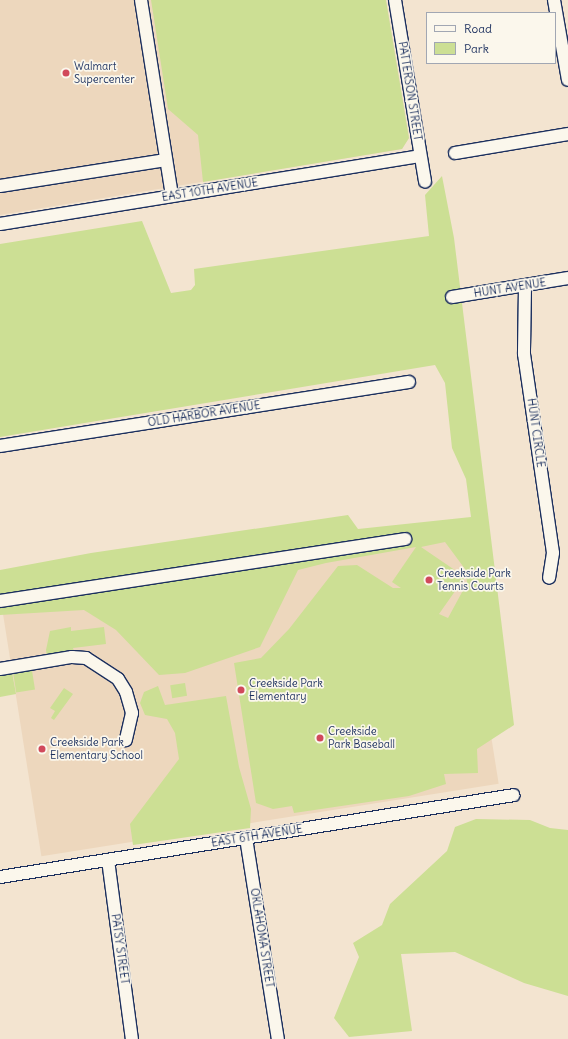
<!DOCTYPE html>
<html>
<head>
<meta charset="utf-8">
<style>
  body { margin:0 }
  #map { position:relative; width:568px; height:1039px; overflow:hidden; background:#f3e4d0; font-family:Delius,sans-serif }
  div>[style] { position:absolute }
  .built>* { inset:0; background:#edd7bd; transform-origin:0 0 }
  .green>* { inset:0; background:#ccdf94; transform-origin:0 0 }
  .roads { filter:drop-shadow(1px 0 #1b2f5e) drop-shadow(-1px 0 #1b2f5e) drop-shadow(0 1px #1b2f5e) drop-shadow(0 -1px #1b2f5e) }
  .minor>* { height:12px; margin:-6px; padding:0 6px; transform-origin:6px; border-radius:6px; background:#fbf7ec }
  .dots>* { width:11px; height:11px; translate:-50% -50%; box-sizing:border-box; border:2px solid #fbf7ec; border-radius:50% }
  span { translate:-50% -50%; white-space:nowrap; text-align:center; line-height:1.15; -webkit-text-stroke:3.5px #fbf7ec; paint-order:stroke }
  .poi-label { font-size:11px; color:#1b2f5e }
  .left { translate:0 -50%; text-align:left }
  .street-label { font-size:11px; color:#1b2f5e }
  .legend { position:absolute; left:426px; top:12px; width:130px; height:52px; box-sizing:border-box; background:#fbf7ec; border:1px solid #a1a7b3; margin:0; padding:5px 7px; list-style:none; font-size:12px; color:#1b2f5e }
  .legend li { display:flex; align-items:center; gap:8px; height:20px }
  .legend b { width:20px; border:1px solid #a1a7b3 }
</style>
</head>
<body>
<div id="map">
  <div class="built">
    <div style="clip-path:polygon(0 0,386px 0,409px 138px,402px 149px,0 215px)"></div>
    <div style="left:458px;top:527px;width:260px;height:463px;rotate:81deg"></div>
  </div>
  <div class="green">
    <div style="clip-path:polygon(151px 0,386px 0,409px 138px,402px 149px,203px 182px,198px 135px,168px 109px)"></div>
    <div style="clip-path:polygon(evenodd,442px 176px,454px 238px,514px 725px,477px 749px,478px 773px,444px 774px,446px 784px,409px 796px,294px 813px,292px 806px,273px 809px,256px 803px,234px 663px,261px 658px,289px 629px,338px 566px,357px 565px,393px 588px,401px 588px,392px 582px,416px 547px,326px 563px,298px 570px,260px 647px,185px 673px,159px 675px,116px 630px,84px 610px,0 615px,0 570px,91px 553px,348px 515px,358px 529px,471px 517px,466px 479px,452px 448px,445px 383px,435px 365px,0 437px,0 244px,142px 221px,171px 293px,191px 290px,195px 285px,194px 269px,429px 236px,425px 195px,442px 176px,445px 542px,465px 569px,467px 583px,448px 618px,439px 614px,465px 577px,421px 547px,445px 542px)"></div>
    <div style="clip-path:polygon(71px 627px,71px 631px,104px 627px,106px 644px,73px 648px,74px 651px,47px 657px,46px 650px,50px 631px)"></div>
    <div style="left:30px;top:658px;width:32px;height:19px;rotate:81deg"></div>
    <div style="clip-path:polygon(10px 661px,16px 694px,0 697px,0 663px)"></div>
    <div style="left:185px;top:683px;width:13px;height:15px;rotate:81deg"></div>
    <div style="clip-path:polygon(158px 686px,165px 705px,226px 696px,239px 767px,251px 809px,250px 828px,133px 845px,130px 824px,179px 759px,175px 733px,167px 719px,145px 715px,140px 703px,144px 692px)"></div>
    <div style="clip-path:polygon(64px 688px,73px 694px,54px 720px,51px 718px,55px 711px,50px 708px)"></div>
    <div style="clip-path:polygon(476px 819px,530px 820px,550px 828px,568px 830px,568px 996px,524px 983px,455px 952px,401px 954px,412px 1031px,349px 1037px,334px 1018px,359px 957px,353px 943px,382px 925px,390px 904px,447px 851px,455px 827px)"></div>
  </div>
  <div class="roads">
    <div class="minor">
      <div style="left:141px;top:0;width:198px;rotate:81deg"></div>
      <div style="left:395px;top:0;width:184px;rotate:80.6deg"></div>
      <div style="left:554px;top:0;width:81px;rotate:80.1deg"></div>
      <div style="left:455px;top:153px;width:115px;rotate:-9.5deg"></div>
      <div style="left:0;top:186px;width:168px;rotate:-8.9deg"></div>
      <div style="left:0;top:224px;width:425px;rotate:-9.2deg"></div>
      <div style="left:525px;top:287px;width:67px;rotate:90.9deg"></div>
      <div style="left:524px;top:354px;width:201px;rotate:81.7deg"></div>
      <div style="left:553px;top:553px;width:25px;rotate:99deg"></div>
      <div style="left:452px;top:297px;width:118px;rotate:-9.3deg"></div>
      <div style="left:0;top:446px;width:414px;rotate:-8.9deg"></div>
      <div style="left:0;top:601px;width:410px;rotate:-8.7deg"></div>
      <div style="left:0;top:669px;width:73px;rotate:-9.5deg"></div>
      <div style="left:72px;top:657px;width:14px;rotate:4deg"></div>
      <div style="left:86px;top:658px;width:38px;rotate:33deg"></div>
      <div style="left:118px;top:679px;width:15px;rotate:58deg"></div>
      <div style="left:126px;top:692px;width:22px;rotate:74deg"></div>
      <div style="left:132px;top:713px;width:28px;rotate:103deg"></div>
      <div style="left:246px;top:838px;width:204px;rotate:81deg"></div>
      <div style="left:108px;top:860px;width:181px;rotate:82.4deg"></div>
      <div style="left:0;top:877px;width:520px;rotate:-9.06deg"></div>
    </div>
  </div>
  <div class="dots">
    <div style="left:66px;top:73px;background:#d1495b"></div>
    <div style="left:429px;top:580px;background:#d1495b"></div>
    <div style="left:241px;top:690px;background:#d1495b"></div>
    <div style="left:320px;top:738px;background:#d1495b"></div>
    <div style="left:42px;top:749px;background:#d1495b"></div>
  </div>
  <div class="poi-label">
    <span class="left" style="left:74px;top:73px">Walmart<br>Supercenter</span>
    <span class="left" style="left:437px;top:580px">Creekside Park<br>Tennis Courts</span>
    <span class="left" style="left:249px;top:690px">Creekside Park<br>Elementary</span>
    <span class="left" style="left:328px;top:738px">Creekside<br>Park Baseball</span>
    <span class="left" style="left:50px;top:749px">Creekside Park<br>Elementary School</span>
  </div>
  <div class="street-label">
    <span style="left:410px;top:91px;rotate:81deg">PATTERSON STREET</span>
    <span style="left:210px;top:190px;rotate:-9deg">EAST 10TH AVENUE</span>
    <span style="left:510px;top:288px;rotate:-9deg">HUNT AVENUE</span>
    <span style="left:204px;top:414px;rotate:-9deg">OLD HARBOR AVENUE</span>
    <span style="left:536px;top:433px;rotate:82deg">HUNT CIRCLE</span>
    <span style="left:257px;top:836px;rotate:-9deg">EAST 6TH AVENUE</span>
    <span style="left:262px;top:938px;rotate:81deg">OKLAHOMA STREET</span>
    <span style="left:120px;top:949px;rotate:82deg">PATSY STREET</span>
  </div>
  <ul class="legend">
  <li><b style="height:5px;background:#fbf7ec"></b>Road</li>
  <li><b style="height:11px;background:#ccdf94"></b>Park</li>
  </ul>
</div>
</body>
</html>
